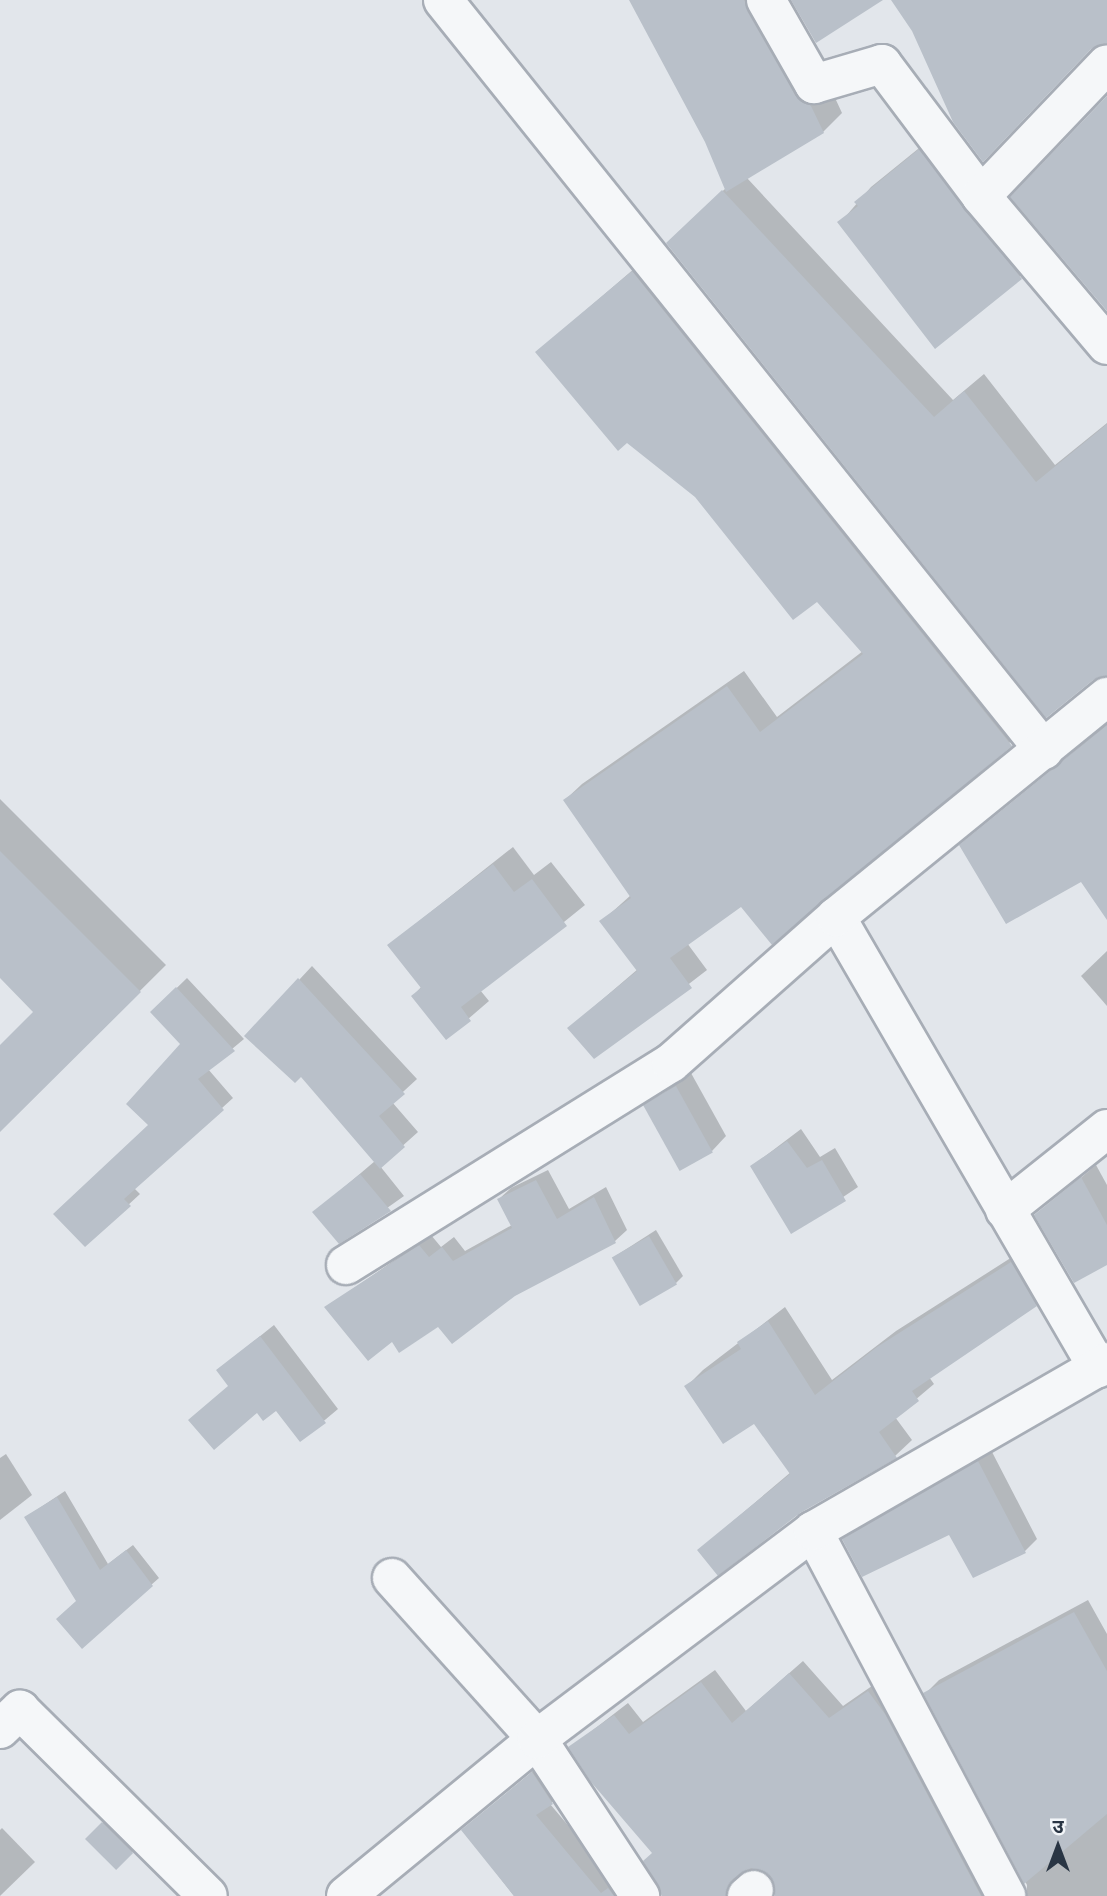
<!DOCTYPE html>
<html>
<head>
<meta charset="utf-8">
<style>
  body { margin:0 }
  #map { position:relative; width:1107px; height:1896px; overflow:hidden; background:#e2e6eb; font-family:Barlow,"Noto Sans Devanagari",sans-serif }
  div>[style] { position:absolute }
  .shadow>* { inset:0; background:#0003; transform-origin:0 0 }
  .building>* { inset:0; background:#b9c0c9; transform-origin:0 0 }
  .roads { filter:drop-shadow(2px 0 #a7adb6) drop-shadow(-2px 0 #a7adb6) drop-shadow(0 2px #a7adb6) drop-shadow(0 -2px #a7adb6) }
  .minor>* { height:38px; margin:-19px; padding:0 19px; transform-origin:19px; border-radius:19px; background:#f5f7f9 }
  span { translate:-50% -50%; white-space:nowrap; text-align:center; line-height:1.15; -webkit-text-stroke:6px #f2f5f8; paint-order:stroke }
  .north { position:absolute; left:1023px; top:1812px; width:70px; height:70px; -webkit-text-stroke:5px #f2f5f8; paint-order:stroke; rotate:0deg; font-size:19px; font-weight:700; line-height:28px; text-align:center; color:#293544 }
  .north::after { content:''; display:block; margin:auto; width:24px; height:32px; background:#293544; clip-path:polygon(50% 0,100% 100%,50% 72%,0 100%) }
</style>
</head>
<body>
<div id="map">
  <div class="shadow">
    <div style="clip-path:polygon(631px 0,770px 0,830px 87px,842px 113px,823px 132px,747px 178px,953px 400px,984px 374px,1055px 465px,1107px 423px,1107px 674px,687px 224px,726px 188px,707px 141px)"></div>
    <div style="clip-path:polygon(934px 136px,1036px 263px,935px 346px,840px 223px,871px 187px)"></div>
    <div style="clip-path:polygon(649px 256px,1027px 728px,772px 942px,741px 904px,687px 943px,707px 970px,594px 1057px,569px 1028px,638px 969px,602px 921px,631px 895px,565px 800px,582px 784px,744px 671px,777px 717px,863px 651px,817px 600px,537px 352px)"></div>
    <div style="clip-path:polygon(1107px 724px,1107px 917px,1082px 880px,962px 845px)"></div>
    <div style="clip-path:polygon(0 799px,166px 965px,0 1130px,0 1047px,35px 1012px,0 975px)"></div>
    <div style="clip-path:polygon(513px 847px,534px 875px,551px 862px,585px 905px,480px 990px,489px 1001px,446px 1038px,413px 996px,422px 986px,389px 945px)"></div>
    <div style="clip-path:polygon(1107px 951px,1107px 1006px,1081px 976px)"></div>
    <div style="clip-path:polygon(312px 966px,417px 1079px,392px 1102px,418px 1132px,380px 1166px,404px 1196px,339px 1242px,315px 1212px,375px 1161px,299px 980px)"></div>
    <div style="clip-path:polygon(187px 978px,244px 1039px,208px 1069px,233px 1098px,134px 1188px,140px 1194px,85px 1245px,150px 1125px,182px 1044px,152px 1012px)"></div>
    <div style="clip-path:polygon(691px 1073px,726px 1136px,712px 1151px,646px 1106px)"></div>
    <div style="clip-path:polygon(801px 1129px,820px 1157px,835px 1148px,858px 1187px,791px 1232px,752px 1166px)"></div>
    <div style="clip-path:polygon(1096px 1165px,1107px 1185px,1107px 1263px,1037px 1215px)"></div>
    <div style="clip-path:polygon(548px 1170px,569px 1209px,606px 1187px,627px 1230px,615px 1241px,514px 1294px,392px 1340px,327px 1307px,431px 1235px,441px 1247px,454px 1237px,465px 1251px,512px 1225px,499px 1199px,511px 1188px)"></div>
    <div style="clip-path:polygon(656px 1230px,683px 1276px,676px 1283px,614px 1257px)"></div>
    <div style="clip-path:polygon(1028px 1247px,1052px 1289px,1036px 1305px,929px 1377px,934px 1384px,895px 1417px,912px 1440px,895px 1456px,699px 1550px,791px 1472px,754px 1422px,686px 1387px,703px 1370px,785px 1307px,832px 1380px,896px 1331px)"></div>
    <div style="clip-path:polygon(274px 1325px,338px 1409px,301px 1440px,277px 1409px,257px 1410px,218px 1370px)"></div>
    <div style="clip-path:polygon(991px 1450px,1037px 1539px,1024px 1552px,950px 1533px,844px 1540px,857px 1527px)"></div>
    <div style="clip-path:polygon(6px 1454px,32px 1495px,0 1520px,0 1458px)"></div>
    <div style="clip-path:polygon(65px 1491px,108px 1564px,133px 1545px,159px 1578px,82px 1646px,78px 1601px,26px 1517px)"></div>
    <div style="clip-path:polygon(1088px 1600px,1107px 1634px,1107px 1896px,1027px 1896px,1027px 1885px,926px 1693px,939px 1680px)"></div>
    <div style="clip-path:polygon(803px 1661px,843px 1706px,882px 1679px,1005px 1896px,776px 1896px,777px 1885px,763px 1868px,739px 1873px,738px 1887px,746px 1896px,663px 1896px,653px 1853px,571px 1747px,628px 1703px,643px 1722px,715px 1670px,746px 1711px)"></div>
    <div style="clip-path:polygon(544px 1762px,565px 1789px,550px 1804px,615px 1881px,636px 1896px,514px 1896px,463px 1830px)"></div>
    <div style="left:110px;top:1816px;width:41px;height:32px;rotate:45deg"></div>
    <div style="clip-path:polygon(2px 1828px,35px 1862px,0 1896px,0 1830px)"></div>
  </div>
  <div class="building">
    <div style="clip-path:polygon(629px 0,744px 0,795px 95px,811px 106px,824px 133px,726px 192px,705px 142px)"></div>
    <div style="clip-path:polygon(791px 0,883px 0,816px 43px)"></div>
    <div style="clip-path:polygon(891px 0,1107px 0,1107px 43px,1091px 49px,983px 162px,953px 122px,912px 31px)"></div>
    <div style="clip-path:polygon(1107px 96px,1107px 311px,1010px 197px)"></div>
    <div style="clip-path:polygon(919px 149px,1022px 279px,935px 349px,837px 222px,858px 206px,854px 202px)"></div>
    <div style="clip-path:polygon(722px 190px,934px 417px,964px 391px,1036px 482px,1107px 424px,1107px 676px,1093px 680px,1046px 718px,666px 243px)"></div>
    <div style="clip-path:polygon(632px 271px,1012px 746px,772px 945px,741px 907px,670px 958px,692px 988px,594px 1059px,567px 1028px,637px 971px,599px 921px,631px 898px,563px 800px,727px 686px,760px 732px,863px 654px,817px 602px,793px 620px,695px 497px,627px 443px,618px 451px,535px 352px)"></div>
    <div style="clip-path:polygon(1107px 725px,1107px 920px,1081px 882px,1006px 924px,959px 845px)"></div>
    <div style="clip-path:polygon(0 851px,141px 992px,0 1132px,0 1045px,33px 1012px,0 978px)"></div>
    <div style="clip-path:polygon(493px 864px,514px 892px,532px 879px,567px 926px,461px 1007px,471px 1021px,446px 1040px,411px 996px,421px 988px,387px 945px)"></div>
    <div style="clip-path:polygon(298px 978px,405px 1094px,379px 1116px,405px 1147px,380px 1169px,301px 1077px,295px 1083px,244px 1036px)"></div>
    <div style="clip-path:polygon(176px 987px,235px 1051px,198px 1079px,224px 1110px,124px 1199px,131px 1206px,85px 1247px,53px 1214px,148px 1125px,126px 1104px,180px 1044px,150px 1012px)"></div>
    <div style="left:676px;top:1086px;width:76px;height:38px;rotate:61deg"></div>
    <div style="clip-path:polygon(787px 1141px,807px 1168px,822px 1160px,846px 1201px,791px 1234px,750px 1166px)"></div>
    <div style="clip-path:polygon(360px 1174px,391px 1211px,339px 1244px,312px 1212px)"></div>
    <div style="clip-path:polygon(1081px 1177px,1107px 1225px,1107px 1265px,1074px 1283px,1034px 1215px)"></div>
    <div style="clip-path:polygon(536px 1180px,557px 1219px,594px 1197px,616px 1243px,515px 1296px,452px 1344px,438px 1327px,399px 1353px,392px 1342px,368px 1361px,324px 1307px,419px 1245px,429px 1257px,442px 1247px,453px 1261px,512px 1228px,497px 1199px)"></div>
    <div style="left:649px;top:1236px;width:56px;height:43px;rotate:60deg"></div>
    <div style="clip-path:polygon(1011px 1262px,1037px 1306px,912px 1391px,919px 1401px,879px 1432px,897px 1458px,800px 1513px,718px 1576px,697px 1550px,790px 1474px,754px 1424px,723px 1444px,684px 1386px,741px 1349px,737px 1342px,768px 1321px,815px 1395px,877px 1347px)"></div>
    <div style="clip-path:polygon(260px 1336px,326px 1423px,300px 1442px,276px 1411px,263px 1421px,257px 1413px,214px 1450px,188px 1420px,228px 1386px,216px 1370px)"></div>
    <div style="clip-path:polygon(978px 1461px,1026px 1553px,973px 1578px,949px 1535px,862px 1577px,842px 1539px)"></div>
    <div style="clip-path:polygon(57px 1497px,100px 1570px,126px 1550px,153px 1586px,82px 1649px,56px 1619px,76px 1601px,24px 1517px)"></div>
    <div style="clip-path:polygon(1074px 1612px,1107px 1671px,1107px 1814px,1024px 1884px,923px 1693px)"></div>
    <div style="clip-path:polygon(789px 1673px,829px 1718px,868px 1691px,885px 1714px,981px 1896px,775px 1896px,770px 1875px,751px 1868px,733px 1879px,726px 1896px,662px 1896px,643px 1861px,652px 1853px,591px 1782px,568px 1747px,614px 1715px,629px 1734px,701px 1682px,732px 1723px)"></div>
    <div style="clip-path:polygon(532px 1772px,553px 1804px,536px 1815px,601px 1893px,608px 1888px,614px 1896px,514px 1896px,461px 1830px)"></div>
    <div style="left:102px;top:1822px;width:44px;height:24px;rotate:45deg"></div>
  </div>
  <div class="roads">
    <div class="minor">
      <div style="left:443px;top:0;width:961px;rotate:51.29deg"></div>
      <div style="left:766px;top:0;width:97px;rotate:60.3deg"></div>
      <div style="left:814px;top:84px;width:71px;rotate:-16.4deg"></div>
      <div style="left:882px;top:64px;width:165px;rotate:53.1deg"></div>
      <div style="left:981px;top:196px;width:195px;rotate:49.8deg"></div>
      <div style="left:981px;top:196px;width:182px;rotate:-46.3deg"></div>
      <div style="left:836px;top:917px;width:522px;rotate:59.85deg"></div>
      <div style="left:1005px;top:1210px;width:130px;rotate:-38.5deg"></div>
      <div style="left:346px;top:1265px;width:383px;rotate:-31.9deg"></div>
      <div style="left:671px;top:1063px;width:220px;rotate:-41.5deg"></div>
      <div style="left:836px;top:917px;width:349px;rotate:-39.1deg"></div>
      <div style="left:813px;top:1531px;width:413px;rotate:62.1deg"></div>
      <div style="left:392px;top:1578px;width:217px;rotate:48deg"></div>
      <div style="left:537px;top:1739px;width:188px;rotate:56.7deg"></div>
      <div style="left:0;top:1729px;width:28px;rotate:-44deg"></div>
      <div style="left:20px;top:1710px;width:264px;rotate:44.7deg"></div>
      <div style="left:346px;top:1896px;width:247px;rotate:-39.4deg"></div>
      <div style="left:537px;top:1739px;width:346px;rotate:-37deg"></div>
      <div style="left:813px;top:1531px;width:339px;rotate:-29.9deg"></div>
      <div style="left:747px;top:1896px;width:9px;rotate:-41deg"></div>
    </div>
  </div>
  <div class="north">उ</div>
</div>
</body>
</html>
